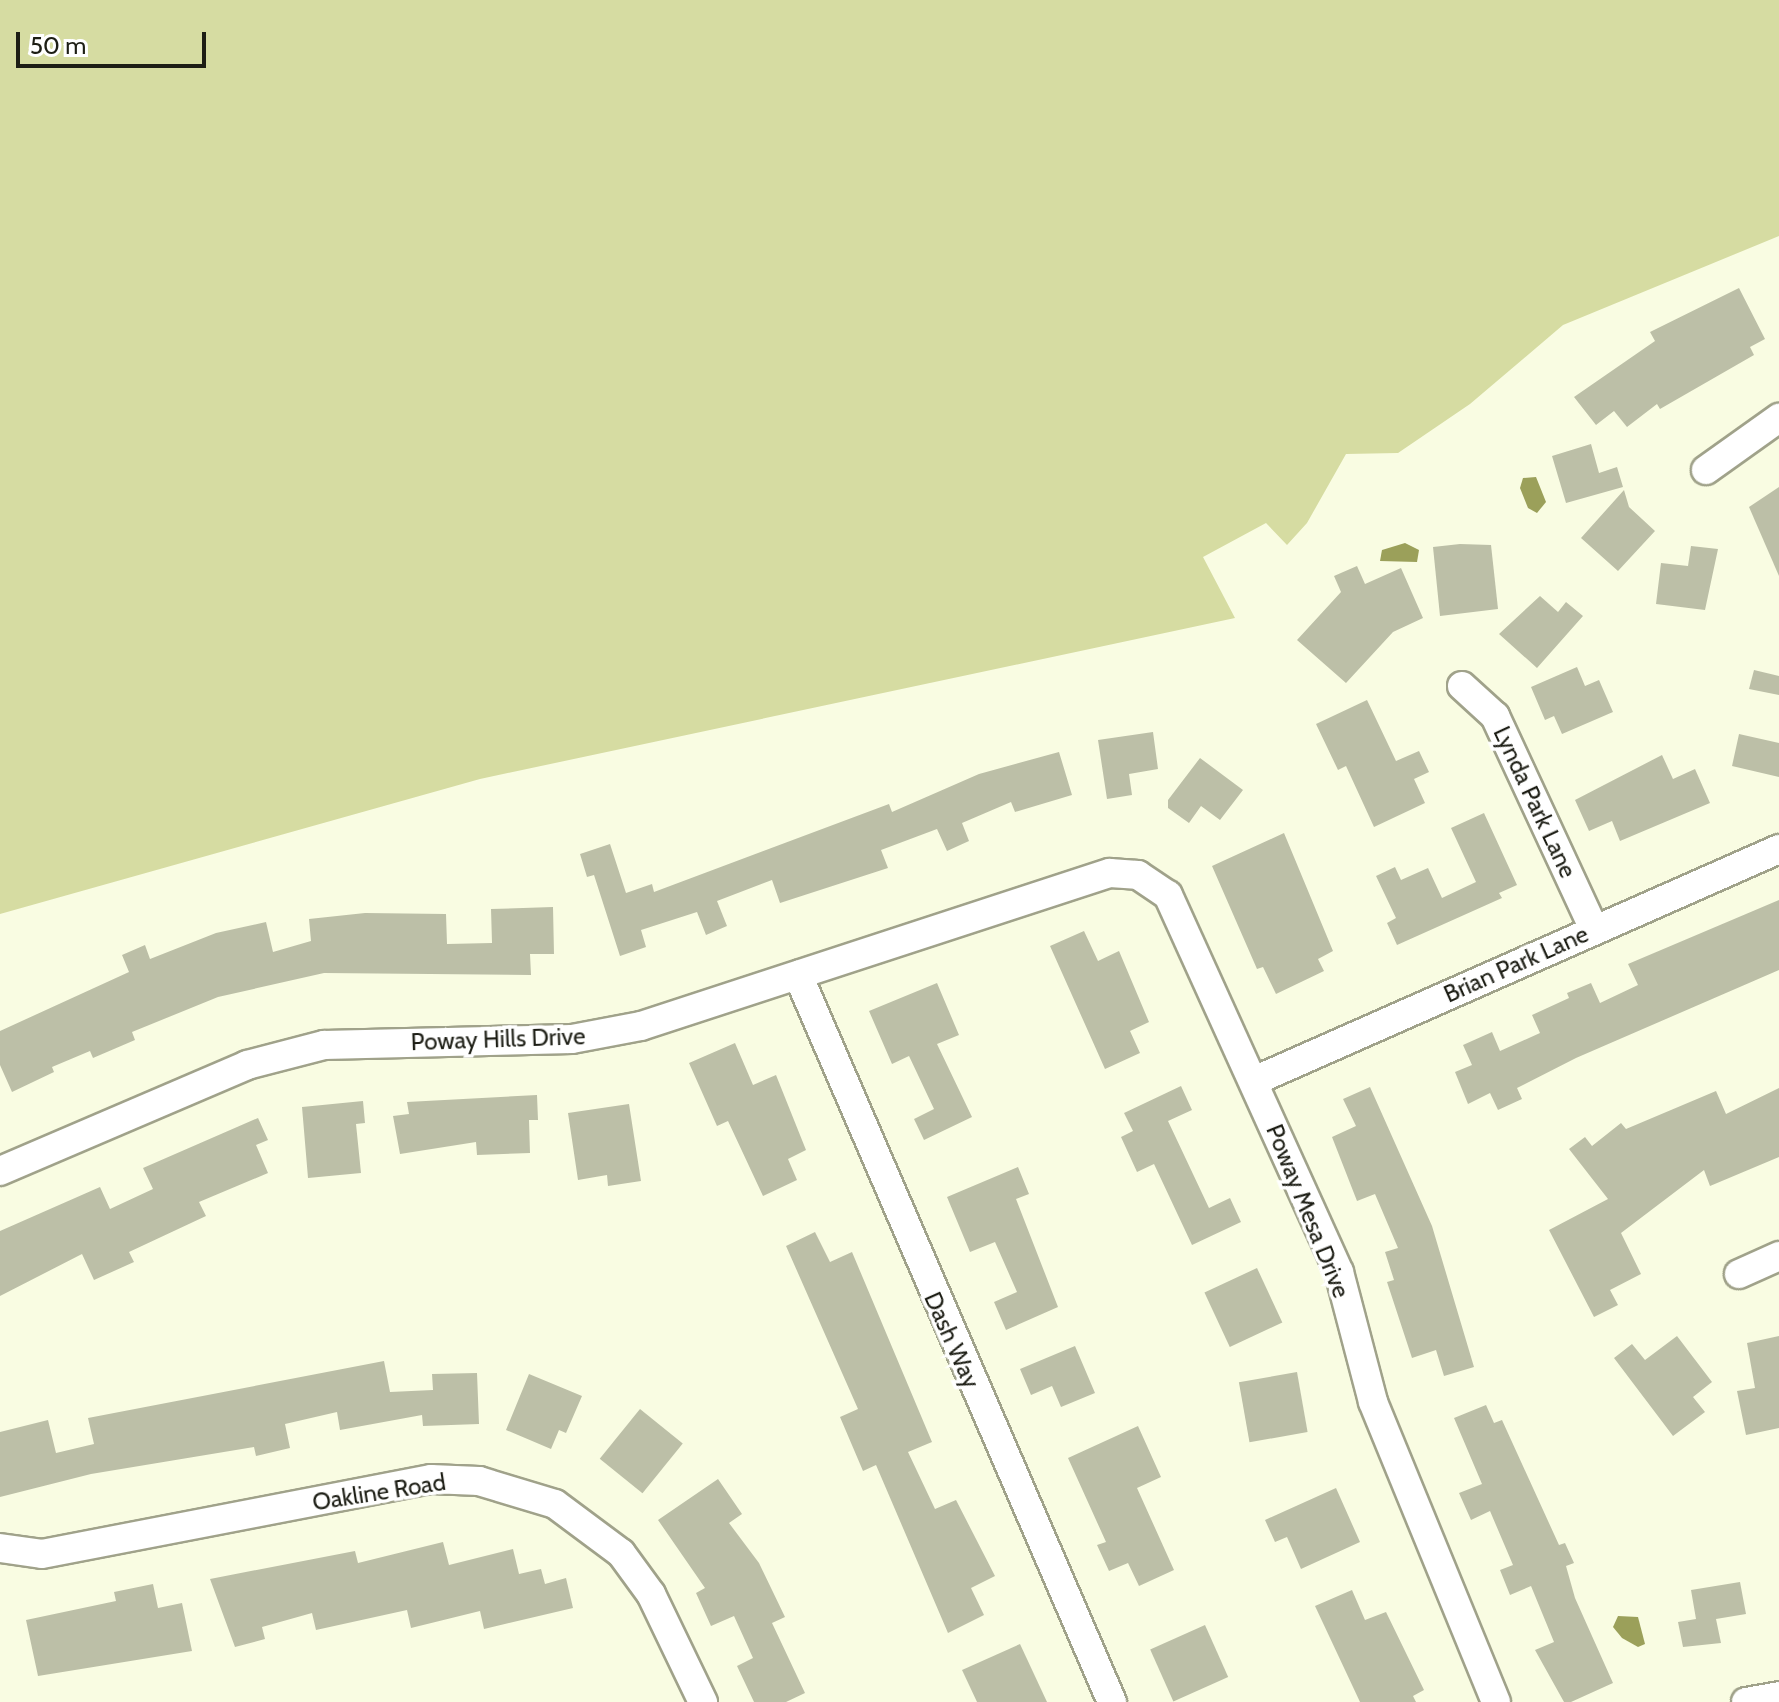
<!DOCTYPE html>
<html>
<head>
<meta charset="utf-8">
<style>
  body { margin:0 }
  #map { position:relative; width:1779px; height:1702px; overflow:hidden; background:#f9fce2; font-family:Cabin,sans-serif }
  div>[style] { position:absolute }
  .green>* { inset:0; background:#d6dca2 }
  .water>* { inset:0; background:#9ba05a }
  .building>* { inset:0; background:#bcbfa7; transform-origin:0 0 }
  .roads { filter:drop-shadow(2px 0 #a0a28a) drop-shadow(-2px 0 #a0a28a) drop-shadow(0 2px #a0a28a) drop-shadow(0 -2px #a0a28a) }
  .minor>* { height:28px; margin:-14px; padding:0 14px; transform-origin:14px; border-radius:14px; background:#fff }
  span { translate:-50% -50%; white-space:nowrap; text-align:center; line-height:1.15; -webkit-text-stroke:7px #fff; paint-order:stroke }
  .street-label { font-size:24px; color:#1d1e15 }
  .scale { position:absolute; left:16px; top:32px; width:190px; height:36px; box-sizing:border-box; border:4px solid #1d1e15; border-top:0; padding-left:10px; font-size:24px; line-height:28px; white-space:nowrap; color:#1d1e15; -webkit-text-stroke:6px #fff; paint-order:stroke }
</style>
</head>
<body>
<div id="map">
  <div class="green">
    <div style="clip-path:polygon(0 0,1779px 0,1779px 236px,1563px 325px,1470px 404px,1398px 453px,1346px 454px,1307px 523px,1287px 545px,1266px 523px,1203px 557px,1235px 618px,480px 779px,0 914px)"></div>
  </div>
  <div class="water">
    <div style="clip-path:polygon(1536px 477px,1546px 502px,1537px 513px,1528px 508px,1520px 488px,1523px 478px)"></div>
    <div style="clip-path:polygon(1405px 543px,1419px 550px,1417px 562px,1380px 561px,1382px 550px)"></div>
    <div style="clip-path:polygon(1618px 1616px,1638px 1617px,1645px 1644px,1638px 1647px,1622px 1638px,1613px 1627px)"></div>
  </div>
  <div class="building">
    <div style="clip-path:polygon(1739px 288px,1765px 339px,1750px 347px,1754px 355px,1660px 409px,1657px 404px,1627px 427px,1614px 411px,1596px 425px,1574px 397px,1655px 341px,1650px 332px)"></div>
    <div style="clip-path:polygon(1591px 444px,1599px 473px,1617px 467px,1623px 487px,1566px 503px,1552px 456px)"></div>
    <div style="clip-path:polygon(1779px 487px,1779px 576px,1749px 507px)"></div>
    <div style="clip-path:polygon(1624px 490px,1629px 507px,1655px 531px,1618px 571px,1581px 538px)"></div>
    <div style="clip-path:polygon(1460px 544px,1491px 545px,1498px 609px,1440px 616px,1433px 547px)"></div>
    <div style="clip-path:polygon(1691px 546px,1718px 549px,1705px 610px,1656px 604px,1661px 563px,1688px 566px)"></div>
    <div style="clip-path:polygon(1357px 566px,1365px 584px,1401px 568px,1423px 618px,1393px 632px,1346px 683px,1297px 640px,1341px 592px,1334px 576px)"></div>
    <div style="clip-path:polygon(1540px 596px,1558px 612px,1566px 602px,1583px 616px,1537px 668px,1499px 634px)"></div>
    <div style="clip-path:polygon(1577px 667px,1585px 686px,1599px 680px,1613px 712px,1562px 734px,1554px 716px,1545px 720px,1531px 687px)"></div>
    <div style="clip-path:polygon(1754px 670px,1779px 676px,1779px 695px,1749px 689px)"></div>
    <div style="clip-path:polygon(1367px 700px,1396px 761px,1419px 751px,1429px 772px,1414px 779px,1425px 803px,1374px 827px,1346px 766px,1338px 770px,1316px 724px)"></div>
    <div style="clip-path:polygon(1153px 732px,1158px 769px,1129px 774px,1132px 795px,1107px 799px,1098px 740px)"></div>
    <div style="clip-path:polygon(1739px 734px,1779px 743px,1779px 777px,1732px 766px)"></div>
    <div style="clip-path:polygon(1059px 752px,1072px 795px,1015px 812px,1011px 802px,962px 823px,969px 841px,947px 851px,937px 829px,881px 850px,888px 868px,780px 903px,772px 880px,717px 901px,727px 926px,706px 935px,697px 912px,641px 930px,646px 947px,620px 956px,594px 875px,587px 877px,580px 854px,610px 844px,626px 893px,652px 884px,654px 892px,889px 804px,892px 812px,979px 774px)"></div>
    <div style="clip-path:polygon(1662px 755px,1673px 779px,1695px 769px,1710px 803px,1620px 841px,1612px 821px,1589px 831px,1575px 800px)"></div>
    <div style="clip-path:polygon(1200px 758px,1243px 790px,1220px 820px,1201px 806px,1189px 823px,1168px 808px,1168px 800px)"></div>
    <div style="clip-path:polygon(1484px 813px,1517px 885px,1499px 893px,1502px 898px,1397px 945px,1387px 923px,1396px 918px,1376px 876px,1395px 867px,1401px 880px,1428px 868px,1442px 898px,1476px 882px,1451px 828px)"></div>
    <div style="clip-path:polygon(1284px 833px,1333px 951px,1318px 959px,1324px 971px,1276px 994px,1263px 967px,1257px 969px,1212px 866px)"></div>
    <div style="clip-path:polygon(1779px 900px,1779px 970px,1576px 1058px,1517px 1088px,1522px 1099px,1498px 1110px,1490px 1093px,1468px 1104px,1455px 1072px,1472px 1065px,1463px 1045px,1492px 1032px,1500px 1051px,1540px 1033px,1532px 1015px,1569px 998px,1567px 993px,1591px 983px,1600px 1003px,1638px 985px,1628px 964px)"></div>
    <div style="clip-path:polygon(553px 907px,554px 954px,530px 954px,531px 975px,324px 973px,218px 997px,132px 1032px,135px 1040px,93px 1058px,90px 1051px,52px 1067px,54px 1072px,12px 1092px,0 1065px,0 1031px,129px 972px,122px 955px,145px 945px,150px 959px,216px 933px,266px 922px,273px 952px,311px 941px,309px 919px,365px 913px,446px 914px,447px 944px,492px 943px,491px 909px)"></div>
    <div style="clip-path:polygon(1084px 931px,1098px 961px,1119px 951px,1149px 1022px,1130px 1031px,1140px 1053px,1105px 1069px,1050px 946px)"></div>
    <div style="clip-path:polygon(937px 983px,959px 1035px,937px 1044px,972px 1117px,924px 1140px,914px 1119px,934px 1109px,909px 1056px,892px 1064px,869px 1011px)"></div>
    <div style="clip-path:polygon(735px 1043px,753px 1085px,776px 1075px,806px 1150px,788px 1159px,797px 1180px,763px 1196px,728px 1121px,717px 1126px,689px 1063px)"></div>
    <div style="clip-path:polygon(1181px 1086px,1192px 1110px,1168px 1121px,1209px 1208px,1230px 1198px,1241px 1222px,1192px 1245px,1154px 1164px,1137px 1172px,1121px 1137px,1133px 1131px,1124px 1113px)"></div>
    <div style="clip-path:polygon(1370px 1087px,1432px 1226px,1474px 1367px,1444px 1376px,1436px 1350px,1412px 1358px,1387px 1282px,1394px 1280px,1385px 1252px,1398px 1248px,1375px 1194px,1357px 1201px,1332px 1137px,1356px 1126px,1343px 1099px)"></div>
    <div style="clip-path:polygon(1779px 1088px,1779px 1157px,1710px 1186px,1704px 1170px,1621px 1233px,1641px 1274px,1610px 1290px,1618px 1305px,1594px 1317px,1549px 1230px,1608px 1199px,1569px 1149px,1585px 1137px,1592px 1146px,1621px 1123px,1626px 1129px,1716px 1091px,1726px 1114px)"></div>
    <div style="clip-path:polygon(537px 1095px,538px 1120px,529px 1120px,530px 1153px,477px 1155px,476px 1142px,400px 1154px,393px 1116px,409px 1114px,407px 1102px)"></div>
    <div style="clip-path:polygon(363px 1101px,365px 1123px,356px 1124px,361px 1173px,308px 1178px,302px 1107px)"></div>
    <div style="clip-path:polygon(629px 1104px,641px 1181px,608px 1186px,607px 1175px,578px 1180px,568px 1113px)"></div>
    <div style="clip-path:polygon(258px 1118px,268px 1140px,256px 1145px,268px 1173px,199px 1202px,206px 1216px,129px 1252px,134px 1262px,94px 1280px,82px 1254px,0 1296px,0 1231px,100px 1187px,110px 1209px,153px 1189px,143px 1168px)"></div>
    <div style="clip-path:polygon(1018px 1167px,1029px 1194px,1016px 1199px,1058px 1307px,1006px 1330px,994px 1302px,1017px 1292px,995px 1242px,970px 1252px,947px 1197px)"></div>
    <div style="clip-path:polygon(815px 1232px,830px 1262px,852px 1252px,932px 1442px,908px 1452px,935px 1509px,956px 1500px,995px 1576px,971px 1588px,984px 1615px,948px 1633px,876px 1465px,863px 1471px,840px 1417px,858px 1409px,786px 1246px)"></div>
    <div style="left:1257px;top:1268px;width:60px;height:58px;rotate:65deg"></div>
    <div style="clip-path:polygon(1677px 1336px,1712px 1382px,1693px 1397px,1705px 1412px,1673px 1436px,1614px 1358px,1632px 1344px,1645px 1360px)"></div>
    <div style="clip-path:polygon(1779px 1336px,1779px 1428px,1746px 1435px,1737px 1391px,1755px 1388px,1747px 1343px)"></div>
    <div style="clip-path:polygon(1075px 1346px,1095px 1393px,1061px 1407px,1052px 1386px,1031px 1395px,1020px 1369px)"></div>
    <div style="clip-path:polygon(384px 1361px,390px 1392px,433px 1390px,432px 1374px,477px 1373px,479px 1424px,423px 1426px,422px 1415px,340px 1430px,337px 1412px,285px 1424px,290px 1448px,256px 1456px,254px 1447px,91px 1474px,0 1497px,0 1432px,48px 1420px,56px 1453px,94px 1444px,88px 1418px)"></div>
    <div style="left:1297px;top:1372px;width:61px;height:59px;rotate:80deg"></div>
    <div style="clip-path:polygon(529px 1374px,582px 1396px,566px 1433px,559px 1430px,551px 1449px,506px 1430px)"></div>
    <div style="clip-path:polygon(1486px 1405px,1494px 1423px,1502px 1420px,1559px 1545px,1565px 1543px,1574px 1563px,1566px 1566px,1575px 1598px,1613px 1683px,1571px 1702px,1564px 1702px,1535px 1650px,1554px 1642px,1531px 1586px,1510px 1595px,1500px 1570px,1513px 1565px,1490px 1511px,1471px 1520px,1459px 1493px,1482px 1484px,1454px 1418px)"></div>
    <div style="left:640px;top:1409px;width:55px;height:64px;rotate:39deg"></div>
    <div style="clip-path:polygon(1138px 1426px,1161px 1477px,1137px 1488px,1174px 1570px,1139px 1586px,1128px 1563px,1109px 1571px,1097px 1545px,1106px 1542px,1068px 1458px)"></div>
    <div style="clip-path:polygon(718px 1479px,742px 1514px,729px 1523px,759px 1563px,785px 1617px,772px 1623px,805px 1693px,786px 1702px,754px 1702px,737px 1666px,753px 1658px,734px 1616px,711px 1626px,696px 1593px,705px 1588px,658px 1520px)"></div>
    <div style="clip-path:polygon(1336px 1488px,1360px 1542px,1301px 1569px,1287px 1537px,1275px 1542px,1265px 1520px)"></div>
    <div style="clip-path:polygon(443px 1542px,449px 1565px,513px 1549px,519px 1574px,541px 1569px,545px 1584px,566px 1578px,573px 1608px,484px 1629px,480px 1611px,411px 1628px,407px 1610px,316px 1630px,312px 1613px,262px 1627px,265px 1639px,235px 1647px,210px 1579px,355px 1551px,358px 1563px)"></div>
    <div style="clip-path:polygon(1740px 1582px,1746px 1614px,1716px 1619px,1721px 1643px,1683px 1647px,1678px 1622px,1696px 1619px,1691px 1590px)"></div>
    <div style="clip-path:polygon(153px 1584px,158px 1608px,182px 1603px,192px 1651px,38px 1676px,26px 1620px,116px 1601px,114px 1592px)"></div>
    <div style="clip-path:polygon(1352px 1590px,1365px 1620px,1386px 1612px,1424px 1690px,1413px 1696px,1416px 1702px,1360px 1702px,1315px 1606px)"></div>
    <div style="left:1205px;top:1625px;width:57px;height:60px;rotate:66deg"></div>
    <div style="clip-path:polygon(1020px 1644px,1047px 1702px,977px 1702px,962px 1670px)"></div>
  </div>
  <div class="roads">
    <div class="minor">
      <div style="left:1706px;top:470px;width:90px;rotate:-35.5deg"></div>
      <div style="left:1462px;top:686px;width:45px;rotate:42.3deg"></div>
      <div style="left:1495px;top:716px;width:235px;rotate:65.1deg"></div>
      <div style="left:798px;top:975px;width:792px;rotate:66.64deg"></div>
      <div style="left:1254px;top:1081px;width:574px;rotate:-23.84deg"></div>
      <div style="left:0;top:1171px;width:269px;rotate:-23.2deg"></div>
      <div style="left:247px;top:1065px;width:80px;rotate:-14.6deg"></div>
      <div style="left:324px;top:1045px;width:248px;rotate:-1.4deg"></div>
      <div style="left:572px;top:1039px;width:70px;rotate:-10.7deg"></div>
      <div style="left:641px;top:1026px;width:493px;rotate:-18.1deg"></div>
      <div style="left:1110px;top:873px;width:28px;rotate:4deg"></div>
      <div style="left:1138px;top:875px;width:36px;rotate:34deg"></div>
      <div style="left:1168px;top:895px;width:414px;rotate:65.6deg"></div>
      <div style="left:1339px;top:1272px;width:134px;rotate:75.3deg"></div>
      <div style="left:1373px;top:1402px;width:324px;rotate:67.7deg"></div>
      <div style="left:1739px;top:1274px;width:44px;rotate:-24.2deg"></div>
      <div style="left:0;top:1548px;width:42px;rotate:8.1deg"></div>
      <div style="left:42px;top:1554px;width:396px;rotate:-10.9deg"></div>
      <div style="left:431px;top:1479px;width:48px;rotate:2.4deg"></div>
      <div style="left:479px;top:1481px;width:79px;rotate:16.8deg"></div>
      <div style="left:555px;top:1504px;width:82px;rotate:36.6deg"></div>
      <div style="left:621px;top:1553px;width:51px;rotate:53.8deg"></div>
      <div style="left:651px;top:1594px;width:120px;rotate:64.3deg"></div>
      <div style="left:1746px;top:1702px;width:34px;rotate:-10deg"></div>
    </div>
  </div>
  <div class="street-label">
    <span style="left:1535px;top:802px;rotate:65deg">Lynda Park Lane</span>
    <span style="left:1516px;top:964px;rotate:-24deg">Brian Park Lane</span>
    <span style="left:498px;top:1039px;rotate:-2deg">Poway Hills Drive</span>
    <span style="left:1308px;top:1211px;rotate:68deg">Poway Mesa Drive</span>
    <span style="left:952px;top:1340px;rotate:66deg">Dash Way</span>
    <span style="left:379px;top:1492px;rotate:-9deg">Oakline Road</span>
  </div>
  <div class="scale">50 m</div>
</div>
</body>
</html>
